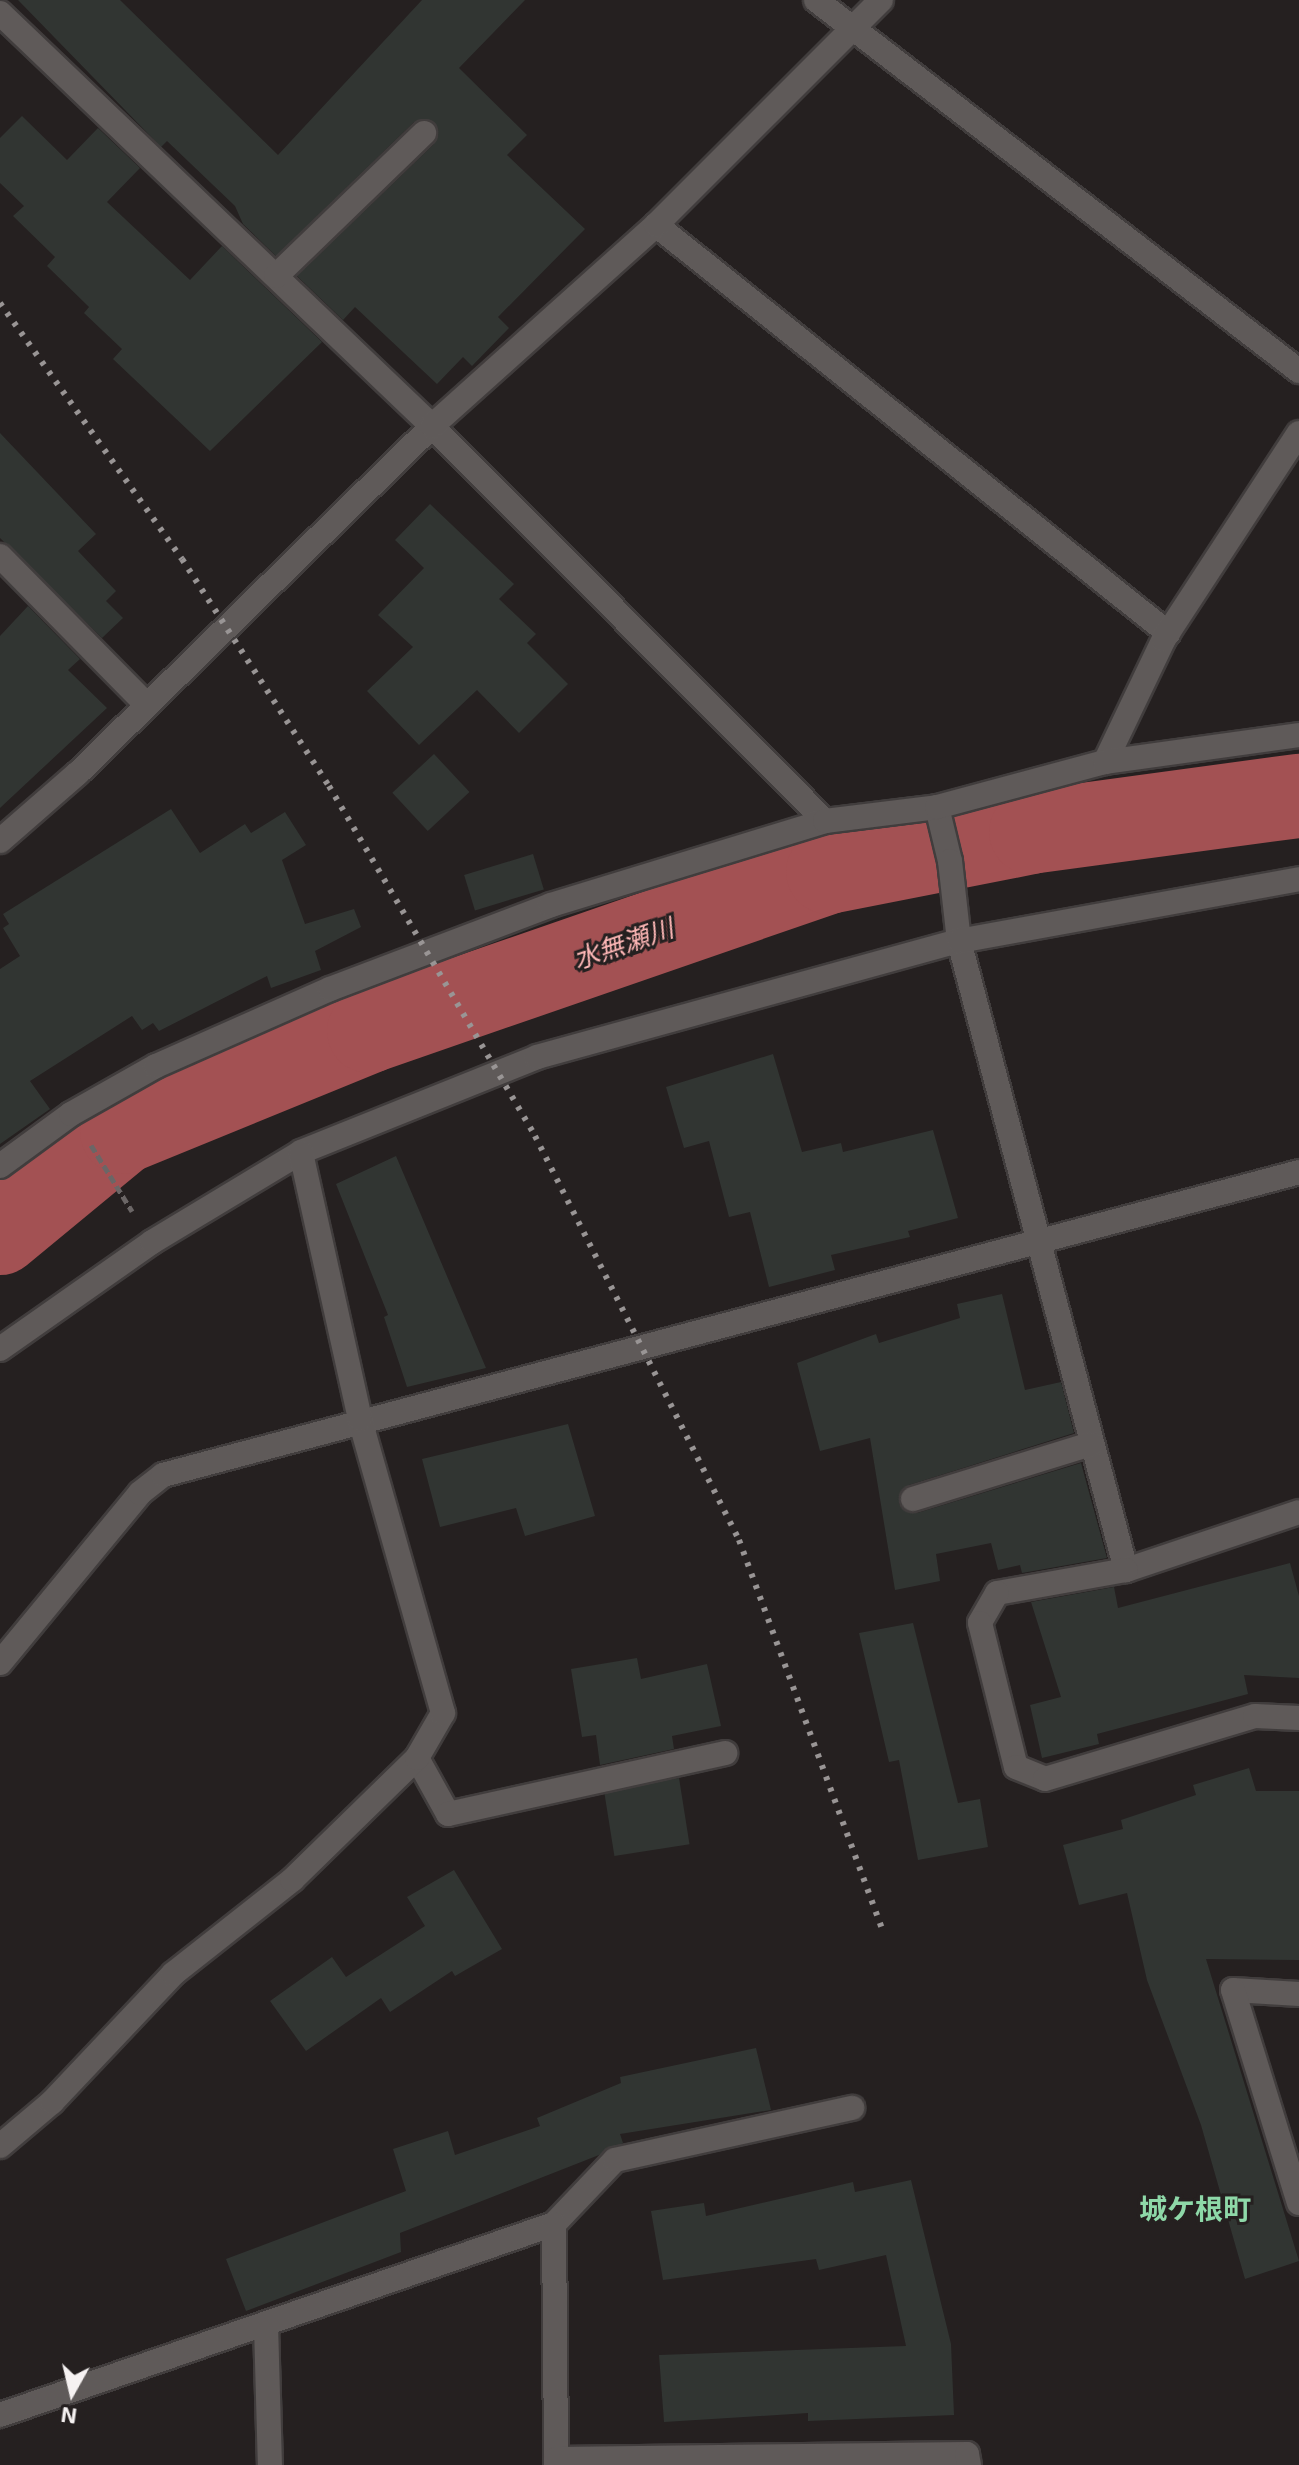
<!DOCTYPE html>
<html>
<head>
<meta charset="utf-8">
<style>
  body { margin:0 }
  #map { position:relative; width:1299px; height:2465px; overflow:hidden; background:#252020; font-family:"Exo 2","Noto Sans JP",sans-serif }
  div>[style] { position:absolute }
  .river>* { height:84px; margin:-42px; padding:0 42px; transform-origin:42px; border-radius:42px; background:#a35153 }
  .building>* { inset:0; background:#313532; transform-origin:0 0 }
  .path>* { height:5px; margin-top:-2.5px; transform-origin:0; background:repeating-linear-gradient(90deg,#6b6666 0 8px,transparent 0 12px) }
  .roads { filter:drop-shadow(2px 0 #413d3d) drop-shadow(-2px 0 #413d3d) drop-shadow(0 2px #413d3d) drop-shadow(0 -2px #413d3d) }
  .minor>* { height:24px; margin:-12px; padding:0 12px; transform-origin:12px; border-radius:12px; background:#5f5a59 }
  .rail>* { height:6px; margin-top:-3px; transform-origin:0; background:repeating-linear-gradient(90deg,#999595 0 4px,transparent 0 12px) }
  span { translate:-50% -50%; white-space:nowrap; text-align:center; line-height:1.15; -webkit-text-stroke:6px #252020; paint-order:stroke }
  .water-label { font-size:26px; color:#ffb8b7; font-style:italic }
  .quarter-label { font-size:28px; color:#8ed8a8; font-weight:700 }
  .north { position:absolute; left:32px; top:2353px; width:80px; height:80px; -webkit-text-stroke:6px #252020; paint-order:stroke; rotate:188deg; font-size:22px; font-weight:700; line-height:32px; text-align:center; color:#f6f2f2 }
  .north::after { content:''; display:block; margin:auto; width:28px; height:36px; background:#f6f2f2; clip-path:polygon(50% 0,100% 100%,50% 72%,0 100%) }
</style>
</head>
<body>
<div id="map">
  <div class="river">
    <div style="left:0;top:1233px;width:158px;rotate:-39.6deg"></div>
    <div style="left:122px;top:1132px;width:267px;rotate:-22.2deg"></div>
    <div style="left:369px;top:1031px;width:486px;rotate:-19.1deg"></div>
    <div style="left:828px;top:872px;width:207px;rotate:-11.1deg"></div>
    <div style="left:1031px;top:832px;width:270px;rotate:-7.7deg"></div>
  </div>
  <div class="building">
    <div style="clip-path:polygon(18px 0,120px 0,278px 155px,422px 0,525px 0,459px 68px,527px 135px,507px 155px,585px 229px,498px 317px,509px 328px,472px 366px,463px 357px,437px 384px,355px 307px,343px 320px,297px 276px,434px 144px,434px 122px,414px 122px,276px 256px,243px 224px,235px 206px,167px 141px,161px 147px)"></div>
    <div style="clip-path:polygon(22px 116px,67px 160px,98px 128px,140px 168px,107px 202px,190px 280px,222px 246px,322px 342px,210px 451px,113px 359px,122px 349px,84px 313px,89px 307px,47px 266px,55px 257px,13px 216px,24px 206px,0 183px,0 138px)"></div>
    <div style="clip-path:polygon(0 433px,96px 534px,78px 551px,116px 591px,106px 601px,123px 618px,102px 638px,0 538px)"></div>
    <div style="clip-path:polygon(430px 504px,514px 584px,499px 599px,536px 634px,527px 643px,568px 684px,519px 733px,477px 690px,419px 745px,367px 691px,413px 647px,378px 615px,424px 568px,395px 540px)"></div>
    <div style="clip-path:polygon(28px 606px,80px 659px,68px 670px,107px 708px,0 808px,0 636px)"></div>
    <div style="left:434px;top:754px;width:52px;height:57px;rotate:47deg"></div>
    <div style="clip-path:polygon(171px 809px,200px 853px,245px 824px,251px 833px,285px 812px,306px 845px,282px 860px,305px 924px,354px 909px,361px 927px,315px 951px,321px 970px,271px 988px,267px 976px,159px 1031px,153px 1023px,142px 1030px,132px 1016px,30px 1081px,50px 1109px,0 1144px,0 969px,20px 956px,3px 928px,9px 924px,3px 914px)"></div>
    <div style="left:533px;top:854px;width:37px;height:72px;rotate:73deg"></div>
    <div style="clip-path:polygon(773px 1054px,802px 1152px,841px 1143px,843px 1152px,933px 1130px,958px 1218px,908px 1231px,910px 1237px,831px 1255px,835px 1270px,769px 1287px,750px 1212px,729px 1217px,709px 1141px,684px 1148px,666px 1087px)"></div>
    <div style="clip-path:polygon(396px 1156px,486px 1368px,407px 1387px,384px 1317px,388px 1315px,336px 1184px)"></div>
    <div style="clip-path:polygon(1002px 1294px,1025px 1390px,1061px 1382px,1074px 1433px,909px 1485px,899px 1504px,917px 1513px,1081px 1463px,1107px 1558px,1022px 1573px,1020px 1565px,998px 1570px,991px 1543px,936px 1554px,940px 1581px,895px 1590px,870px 1438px,820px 1451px,797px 1363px,876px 1334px,879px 1343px,960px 1318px,957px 1304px)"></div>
    <div style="clip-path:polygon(568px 1424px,595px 1516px,525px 1536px,516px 1508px,440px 1527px,422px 1459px)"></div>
    <div style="clip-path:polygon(1290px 1563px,1299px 1596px,1299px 1678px,1244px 1675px,1248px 1694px,1097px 1734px,1099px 1744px,1042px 1758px,1030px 1705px,1061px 1697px,1031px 1602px,1114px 1587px,1118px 1608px)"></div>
    <div style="clip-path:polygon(913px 1623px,958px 1803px,980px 1799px,988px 1847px,918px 1860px,899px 1760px,889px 1762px,859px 1633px)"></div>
    <div style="clip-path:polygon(637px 1658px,641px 1679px,707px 1664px,721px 1726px,672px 1736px,674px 1749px,600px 1765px,596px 1735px,582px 1737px,571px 1669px)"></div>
    <div style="clip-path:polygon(1249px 1768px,1256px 1791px,1299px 1791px,1299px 1960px,1206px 1959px,1299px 2261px,1245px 2279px,1201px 2125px,1147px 1980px,1127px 1893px,1079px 1905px,1063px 1845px,1123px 1829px,1121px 1820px,1196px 1795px,1193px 1785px)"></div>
    <div style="left:679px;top:1778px;width:67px;height:76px;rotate:81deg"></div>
    <div style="clip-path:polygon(454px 1870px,502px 1949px,455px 1976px,452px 1971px,390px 2012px,381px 1998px,306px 2051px,270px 2001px,332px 1957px,346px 1977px,425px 1926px,407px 1897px)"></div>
    <div style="clip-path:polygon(756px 2048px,771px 2110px,620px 2134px,623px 2143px,599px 2155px,400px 2233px,401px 2252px,246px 2311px,226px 2259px,406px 2191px,393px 2149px,448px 2131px,455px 2155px,540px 2126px,537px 2118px,621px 2083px,620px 2077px)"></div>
    <div style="clip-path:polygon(911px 2180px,951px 2344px,954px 2415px,808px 2421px,808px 2413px,664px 2422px,659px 2355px,906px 2346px,886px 2255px,819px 2270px,816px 2259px,663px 2280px,651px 2211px,704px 2203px,706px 2216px,853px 2182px,855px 2192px)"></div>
  </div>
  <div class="path">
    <div style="left:91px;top:1145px;width:78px;rotate:58.2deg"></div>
  </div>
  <div class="roads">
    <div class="minor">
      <div style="left:816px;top:0;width:609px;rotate:37.53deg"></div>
      <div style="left:0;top:13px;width:598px;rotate:43.71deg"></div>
      <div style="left:432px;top:426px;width:557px;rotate:45.15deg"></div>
      <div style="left:656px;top:225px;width:655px;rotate:38.55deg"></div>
      <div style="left:276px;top:276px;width:206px;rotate:-44deg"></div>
      <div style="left:0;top:556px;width:206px;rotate:45.4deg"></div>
      <div style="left:1105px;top:762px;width:136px;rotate:-64.4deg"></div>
      <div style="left:1164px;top:639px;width:246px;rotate:-56.8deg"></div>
      <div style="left:937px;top:807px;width:56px;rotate:76.5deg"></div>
      <div style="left:950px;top:861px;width:81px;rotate:83.6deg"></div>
      <div style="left:959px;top:941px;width:651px;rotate:75.13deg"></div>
      <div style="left:1126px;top:1570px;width:182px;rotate:-18.5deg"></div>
      <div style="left:0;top:841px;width:103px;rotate:-41.1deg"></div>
      <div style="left:78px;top:773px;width:496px;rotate:-44.4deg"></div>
      <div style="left:432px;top:426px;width:301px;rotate:-41.9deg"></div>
      <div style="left:656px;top:225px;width:318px;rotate:-45deg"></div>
      <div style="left:0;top:1166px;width:88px;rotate:-36.2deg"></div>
      <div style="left:71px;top:1114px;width:98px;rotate:-29.5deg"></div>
      <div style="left:156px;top:1066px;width:190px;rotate:-23.9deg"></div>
      <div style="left:330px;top:989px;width:236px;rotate:-20.8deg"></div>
      <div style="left:551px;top:905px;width:287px;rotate:-17deg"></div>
      <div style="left:825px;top:821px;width:113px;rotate:-7.1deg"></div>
      <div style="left:937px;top:807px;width:174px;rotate:-15deg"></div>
      <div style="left:1105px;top:762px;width:196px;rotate:-7.9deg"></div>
      <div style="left:0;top:1349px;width:186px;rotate:-35.1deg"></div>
      <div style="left:152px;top:1242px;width:174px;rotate:-31.1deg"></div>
      <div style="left:301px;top:1152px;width:254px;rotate:-21.9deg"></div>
      <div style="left:537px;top:1057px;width:438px;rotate:-15.4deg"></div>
      <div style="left:959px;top:941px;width:346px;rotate:-10.3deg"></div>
      <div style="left:913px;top:1499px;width:186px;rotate:-17.2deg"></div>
      <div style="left:1126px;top:1570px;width:131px;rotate:169.9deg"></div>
      <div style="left:997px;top:1593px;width:34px;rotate:120deg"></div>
      <div style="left:980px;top:1623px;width:148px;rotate:76deg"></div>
      <div style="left:1016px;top:1767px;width:31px;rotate:22deg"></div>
      <div style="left:1045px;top:1779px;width:219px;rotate:-16.7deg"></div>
      <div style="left:1255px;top:1716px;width:44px;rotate:2.6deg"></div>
      <div style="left:0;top:1663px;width:220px;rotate:-50.5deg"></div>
      <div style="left:140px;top:1493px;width:29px;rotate:-38deg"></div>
      <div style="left:163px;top:1475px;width:1176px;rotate:-14.93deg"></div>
      <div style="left:417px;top:1758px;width:64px;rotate:61deg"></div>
      <div style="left:448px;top:1814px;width:284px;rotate:-12.4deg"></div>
      <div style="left:1299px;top:1994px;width:66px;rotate:-176.5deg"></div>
      <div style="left:1233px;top:1990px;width:223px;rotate:72.8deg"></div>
      <div style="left:0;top:2146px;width:68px;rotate:-40.2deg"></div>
      <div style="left:52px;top:2102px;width:176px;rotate:-46.6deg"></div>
      <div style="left:173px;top:1974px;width:152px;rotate:-38.3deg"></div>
      <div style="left:292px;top:1880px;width:175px;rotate:-44.3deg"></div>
      <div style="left:417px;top:1758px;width:52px;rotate:-60deg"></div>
      <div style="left:443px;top:1713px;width:305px;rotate:-105.8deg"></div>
      <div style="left:360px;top:1419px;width:273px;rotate:-102.5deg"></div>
      <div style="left:554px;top:2224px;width:88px;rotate:-46.4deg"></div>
      <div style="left:615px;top:2160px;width:243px;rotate:-12.4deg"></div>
      <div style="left:266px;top:2325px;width:140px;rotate:88.4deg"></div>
      <div style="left:0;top:2415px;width:586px;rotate:-19.02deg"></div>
      <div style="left:554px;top:2224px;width:241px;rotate:89.5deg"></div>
      <div style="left:556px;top:2459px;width:411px;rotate:-0.7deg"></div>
      <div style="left:967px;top:2454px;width:11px;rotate:80deg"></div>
    </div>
  </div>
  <div class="rail">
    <div style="left:0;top:303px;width:314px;rotate:54.6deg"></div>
    <div style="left:182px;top:559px;width:270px;rotate:57.1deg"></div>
    <div style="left:329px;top:786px;width:406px;rotate:59.5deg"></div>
    <div style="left:535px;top:1136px;width:453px;rotate:63.2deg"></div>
    <div style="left:739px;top:1540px;width:417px;rotate:69.8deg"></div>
  </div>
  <div class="water-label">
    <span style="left:623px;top:943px;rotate:-19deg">水無瀬川</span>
  </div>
  <div class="quarter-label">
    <span style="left:1195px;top:2208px">城ケ根町</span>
  </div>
  <div class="north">N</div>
</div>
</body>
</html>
